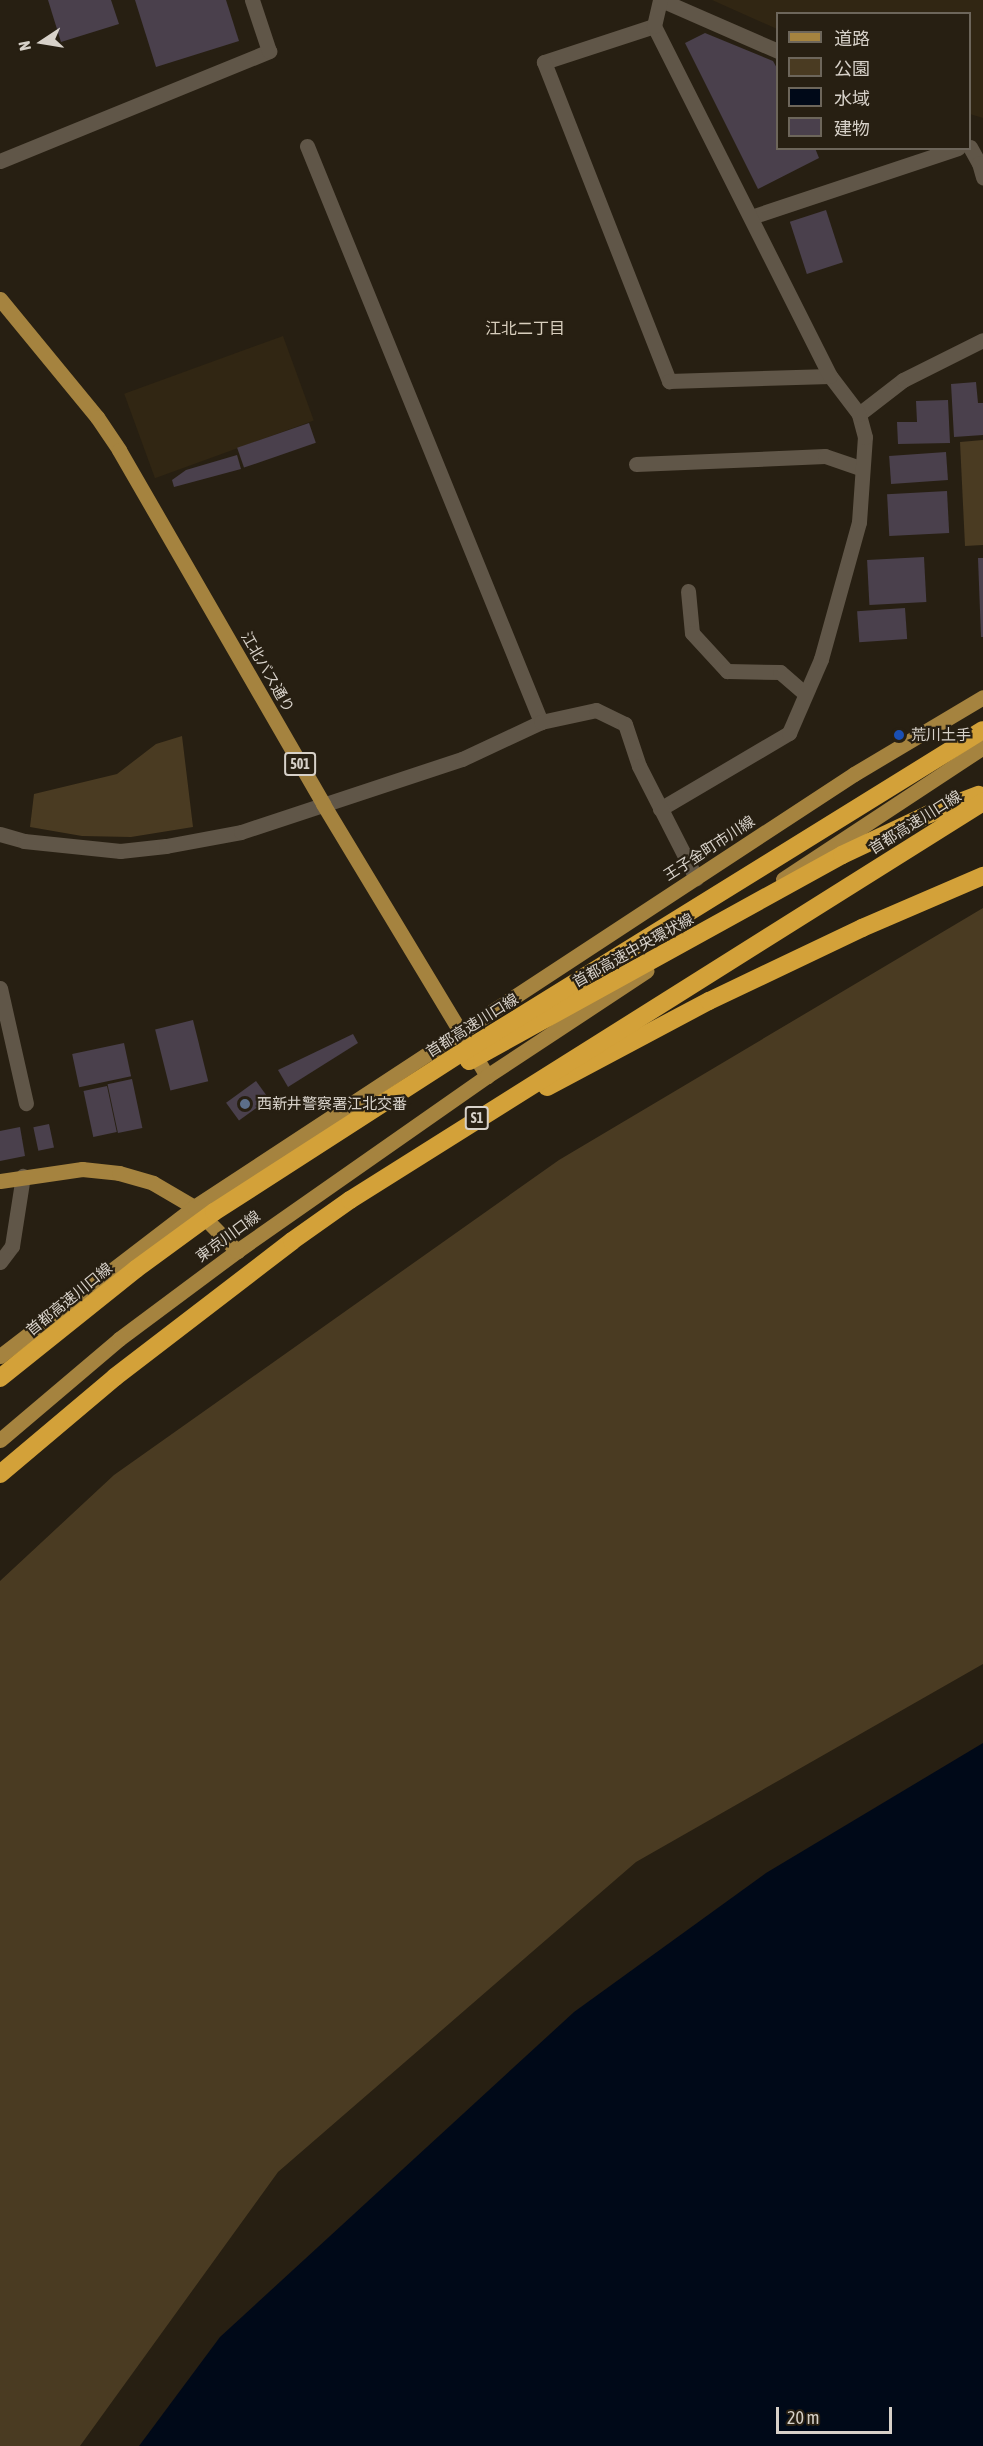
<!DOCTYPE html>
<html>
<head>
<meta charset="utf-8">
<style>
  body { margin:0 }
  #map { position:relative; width:983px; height:2446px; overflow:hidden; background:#271f12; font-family:"Asap Condensed","Noto Sans JP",sans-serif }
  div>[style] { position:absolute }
  .built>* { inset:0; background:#312613; transform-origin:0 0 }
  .green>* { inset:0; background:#4a3b22 }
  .water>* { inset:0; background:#000918 }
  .building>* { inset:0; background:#4a404c; transform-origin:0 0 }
  .minor>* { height:15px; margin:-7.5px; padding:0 7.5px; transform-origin:7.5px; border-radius:7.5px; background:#605648 }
  .major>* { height:15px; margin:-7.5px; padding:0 7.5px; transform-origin:7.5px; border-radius:7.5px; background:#a5833f }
  .highway>* { height:18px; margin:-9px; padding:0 9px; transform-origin:9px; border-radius:9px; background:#d3a139 }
  .dots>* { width:16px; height:16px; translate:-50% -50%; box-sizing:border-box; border:3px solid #271f12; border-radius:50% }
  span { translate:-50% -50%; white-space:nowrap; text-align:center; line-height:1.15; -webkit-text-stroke:4.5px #271f12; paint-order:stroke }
  .shield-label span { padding:2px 4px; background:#271f12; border:2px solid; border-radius:4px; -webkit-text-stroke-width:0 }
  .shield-label { font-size:14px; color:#d7d1c9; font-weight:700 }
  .street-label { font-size:15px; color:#d7d1c9 }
  .poi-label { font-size:15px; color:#d7d1c9 }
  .left { translate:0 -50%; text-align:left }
  .neighbourhood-label { font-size:16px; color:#d8cebd }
  .legend { position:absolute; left:776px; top:12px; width:195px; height:138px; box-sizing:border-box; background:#271f12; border:2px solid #6d665b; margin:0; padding:8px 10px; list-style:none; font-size:18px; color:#d7d1c9 }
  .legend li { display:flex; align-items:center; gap:12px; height:30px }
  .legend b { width:30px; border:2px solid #6d665b }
  .north { position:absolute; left:12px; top:12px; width:60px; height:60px; -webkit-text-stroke:4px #271f12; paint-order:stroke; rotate:258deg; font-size:16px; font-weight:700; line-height:24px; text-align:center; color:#d7d1c9 }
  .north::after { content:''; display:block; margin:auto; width:21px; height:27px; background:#d7d1c9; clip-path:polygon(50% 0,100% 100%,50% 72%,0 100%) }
  .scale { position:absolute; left:776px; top:2407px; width:116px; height:27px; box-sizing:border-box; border:3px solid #d7d1c9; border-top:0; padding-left:8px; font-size:18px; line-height:21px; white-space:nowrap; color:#d7d1c9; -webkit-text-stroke:4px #271f12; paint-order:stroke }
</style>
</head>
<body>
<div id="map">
  <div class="built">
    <div style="clip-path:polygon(712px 0,983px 0,983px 118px,970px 114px,970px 14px,778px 14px,777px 29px)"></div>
    <div style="left:283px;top:336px;width:90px;height:169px;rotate:70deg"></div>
  </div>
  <div class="green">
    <div style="clip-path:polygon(983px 440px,983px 545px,965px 546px,960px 442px)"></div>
    <div style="clip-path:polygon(182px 736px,193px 827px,131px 837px,82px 836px,30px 827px,34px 794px,117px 774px,156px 744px)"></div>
    <div style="clip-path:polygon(983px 908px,983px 1664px,636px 1862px,278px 2172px,80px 2446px,0 2446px,0 1581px,114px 1475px,559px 1160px)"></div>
  </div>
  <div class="water">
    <div style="clip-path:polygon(983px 1743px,983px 2446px,139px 2446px,220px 2337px,574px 2012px,766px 1873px)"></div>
  </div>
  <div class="building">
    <div style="clip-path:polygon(48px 0,111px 0,119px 24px,61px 42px)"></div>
    <div style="clip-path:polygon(135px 0,226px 0,239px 41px,156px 67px)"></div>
    <div style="clip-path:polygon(705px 33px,773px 61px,778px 70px,778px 148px,815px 148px,819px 158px,758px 189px,685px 43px)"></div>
    <div style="left:826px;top:210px;width:55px;height:38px;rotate:72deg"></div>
    <div style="clip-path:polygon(976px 382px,978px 403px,983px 403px,983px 435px,954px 437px,951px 384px)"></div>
    <div style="clip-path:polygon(948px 400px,950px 443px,898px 444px,897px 422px,917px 422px,916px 401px)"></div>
    <div style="left:309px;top:423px;width:21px;height:76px;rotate:71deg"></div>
    <div style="left:946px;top:452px;width:28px;height:57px;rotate:86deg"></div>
    <div style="clip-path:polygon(237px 455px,241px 469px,174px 487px,172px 480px,186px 470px)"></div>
    <div style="left:947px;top:491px;width:42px;height:60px;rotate:87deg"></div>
    <div style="left:924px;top:557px;width:45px;height:57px;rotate:87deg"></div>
    <div style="clip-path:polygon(978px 558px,983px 558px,983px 637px,981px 637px)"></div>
    <div style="left:905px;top:608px;width:31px;height:48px;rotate:86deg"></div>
    <div style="left:193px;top:1020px;width:63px;height:39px;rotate:76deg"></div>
    <div style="clip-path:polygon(353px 1034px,358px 1043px,288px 1087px,278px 1070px)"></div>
    <div style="left:124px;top:1043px;width:34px;height:53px;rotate:78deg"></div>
    <div style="left:132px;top:1079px;width:50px;height:25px;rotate:78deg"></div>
    <div style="left:256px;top:1081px;width:22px;height:37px;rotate:54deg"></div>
    <div style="left:107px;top:1086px;width:47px;height:24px;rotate:78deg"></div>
    <div style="left:49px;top:1124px;width:24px;height:16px;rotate:78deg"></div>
    <div style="clip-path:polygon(20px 1127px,25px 1156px,0 1161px,0 1131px)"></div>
  </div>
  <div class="minor">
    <div style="left:661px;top:0;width:128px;rotate:23.6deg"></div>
    <div style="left:654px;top:26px;width:116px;rotate:161.9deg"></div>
    <div style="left:544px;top:62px;width:343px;rotate:68.6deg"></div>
    <div style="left:669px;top:381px;width:161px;rotate:-1.8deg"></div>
    <div style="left:307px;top:146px;width:622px;rotate:67.89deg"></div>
    <div style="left:970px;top:147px;width:18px;rotate:61deg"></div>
    <div style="left:979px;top:163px;width:15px;rotate:74deg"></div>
    <div style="left:0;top:161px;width:291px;rotate:-22.2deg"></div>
    <div style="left:269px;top:51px;width:54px;rotate:-108.4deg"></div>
    <div style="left:751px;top:217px;width:218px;rotate:-18.4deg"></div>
    <div style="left:859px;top:414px;width:56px;rotate:-37.7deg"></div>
    <div style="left:903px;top:380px;width:89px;rotate:-26.6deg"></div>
    <div style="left:636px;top:464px;width:189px;rotate:-2.4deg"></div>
    <div style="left:825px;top:456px;width:39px;rotate:19deg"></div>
    <div style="left:688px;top:591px;width:42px;rotate:84.6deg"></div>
    <div style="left:692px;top:633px;width:52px;rotate:47.4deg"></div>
    <div style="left:727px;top:671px;width:53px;rotate:1.1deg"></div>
    <div style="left:780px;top:672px;width:33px;rotate:41deg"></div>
    <div style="left:660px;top:809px;width:150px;rotate:-30.5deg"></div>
    <div style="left:789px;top:733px;width:81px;rotate:-66.6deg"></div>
    <div style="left:821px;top:659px;width:142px;rotate:-74.5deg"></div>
    <div style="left:859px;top:522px;width:85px;rotate:-86deg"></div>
    <div style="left:865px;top:437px;width:24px;rotate:-105deg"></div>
    <div style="left:859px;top:414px;width:48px;rotate:-127.3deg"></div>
    <div style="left:830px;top:376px;width:392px;rotate:-116.7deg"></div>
    <div style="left:654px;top:26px;width:27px;rotate:-77deg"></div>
    <div style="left:0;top:834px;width:25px;rotate:16deg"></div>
    <div style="left:24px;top:841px;width:97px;rotate:5.9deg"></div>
    <div style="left:120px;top:851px;width:46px;rotate:-6.2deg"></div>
    <div style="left:166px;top:846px;width:76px;rotate:-10.6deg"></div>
    <div style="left:241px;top:832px;width:233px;rotate:-18.3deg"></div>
    <div style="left:462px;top:759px;width:87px;rotate:-25.1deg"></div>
    <div style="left:541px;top:722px;width:56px;rotate:-12.3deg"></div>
    <div style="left:596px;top:710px;width:32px;rotate:26deg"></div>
    <div style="left:625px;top:724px;width:44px;rotate:71.6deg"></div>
    <div style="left:639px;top:766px;width:126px;rotate:63deg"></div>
    <div style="left:0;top:988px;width:118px;rotate:77.3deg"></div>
    <div style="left:0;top:1262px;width:20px;rotate:-53deg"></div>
    <div style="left:12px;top:1246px;width:71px;rotate:-81.1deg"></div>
  </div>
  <div class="major">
    <div style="left:0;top:299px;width:153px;rotate:50.6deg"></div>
    <div style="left:97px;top:417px;width:40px;rotate:56deg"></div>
    <div style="left:119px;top:450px;width:409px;rotate:60deg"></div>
    <div style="left:323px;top:804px;width:318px;rotate:58.9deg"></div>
    <div style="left:783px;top:879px;width:240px;rotate:-33.4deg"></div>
    <div style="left:0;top:1181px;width:83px;rotate:-8.3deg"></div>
    <div style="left:82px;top:1169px;width:37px;rotate:6deg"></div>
    <div style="left:119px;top:1173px;width:35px;rotate:16deg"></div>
    <div style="left:153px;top:1183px;width:48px;rotate:30.3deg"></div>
    <div style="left:194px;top:1207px;width:62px;rotate:45.7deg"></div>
    <div style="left:0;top:1356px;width:245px;rotate:-37.5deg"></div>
    <div style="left:194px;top:1207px;width:789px;rotate:-33.27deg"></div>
    <div style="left:854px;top:774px;width:150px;rotate:-30.8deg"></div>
    <div style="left:0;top:1440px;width:156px;rotate:-40.3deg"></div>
    <div style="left:119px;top:1339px;width:147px;rotate:-36.7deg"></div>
    <div style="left:237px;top:1251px;width:305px;rotate:-35deg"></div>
    <div style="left:487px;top:1076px;width:191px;rotate:-33.4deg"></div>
  </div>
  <div class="highway">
    <div style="left:469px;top:1061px;width:426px;rotate:-28.9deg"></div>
    <div style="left:842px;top:855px;width:96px;rotate:-25.2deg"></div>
    <div style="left:929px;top:814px;width:53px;rotate:-21.2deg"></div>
    <div style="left:547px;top:1087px;width:183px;rotate:-28deg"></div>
    <div style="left:709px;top:1001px;width:170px;rotate:-25.5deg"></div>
    <div style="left:862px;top:928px;width:132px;rotate:-23.3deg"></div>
    <div style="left:0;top:1378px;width:174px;rotate:-38.7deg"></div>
    <div style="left:136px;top:1269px;width:97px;rotate:-36.2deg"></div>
    <div style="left:214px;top:1212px;width:290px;rotate:-32.8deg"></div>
    <div style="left:458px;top:1055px;width:617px;rotate:-31.76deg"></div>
    <div style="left:0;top:1474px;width:150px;rotate:-40.1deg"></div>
    <div style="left:115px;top:1377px;width:223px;rotate:-37.5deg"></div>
    <div style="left:292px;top:1241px;width:71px;rotate:-35.3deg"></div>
    <div style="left:350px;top:1200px;width:748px;rotate:-32.16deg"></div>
  </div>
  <div class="dots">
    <div style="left:899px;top:735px;background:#1a4fb4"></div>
    <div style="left:245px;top:1104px;background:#5c6f8a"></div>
  </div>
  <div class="shield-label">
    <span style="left:300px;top:764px">501</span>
    <span style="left:477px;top:1118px">S1</span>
  </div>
  <div class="street-label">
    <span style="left:268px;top:672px;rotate:60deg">江北バス通り</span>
    <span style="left:915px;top:822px;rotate:-32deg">首都高速川口線</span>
    <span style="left:709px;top:848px;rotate:-33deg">王子金町市川線</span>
    <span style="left:633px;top:950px;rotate:-29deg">首都高速中央環状線</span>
    <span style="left:472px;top:1025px;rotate:-32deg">首都高速川口線</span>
    <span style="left:228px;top:1236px;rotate:-36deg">東京川口線</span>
    <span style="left:69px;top:1299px;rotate:-39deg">首都高速川口線</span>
  </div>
  <div class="poi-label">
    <span class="left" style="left:911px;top:735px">荒川土手</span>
    <span class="left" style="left:257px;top:1104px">西新井警察署江北交番</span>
  </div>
  <div class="neighbourhood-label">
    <span style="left:525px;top:328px">江北二丁目</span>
  </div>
  <ul class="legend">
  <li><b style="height:8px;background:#a5833f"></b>道路</li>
  <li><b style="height:16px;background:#4a3b22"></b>公園</li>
  <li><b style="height:16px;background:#000918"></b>水域</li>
  <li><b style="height:16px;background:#4a404c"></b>建物</li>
  </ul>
  <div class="north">N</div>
  <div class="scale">20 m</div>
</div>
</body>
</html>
